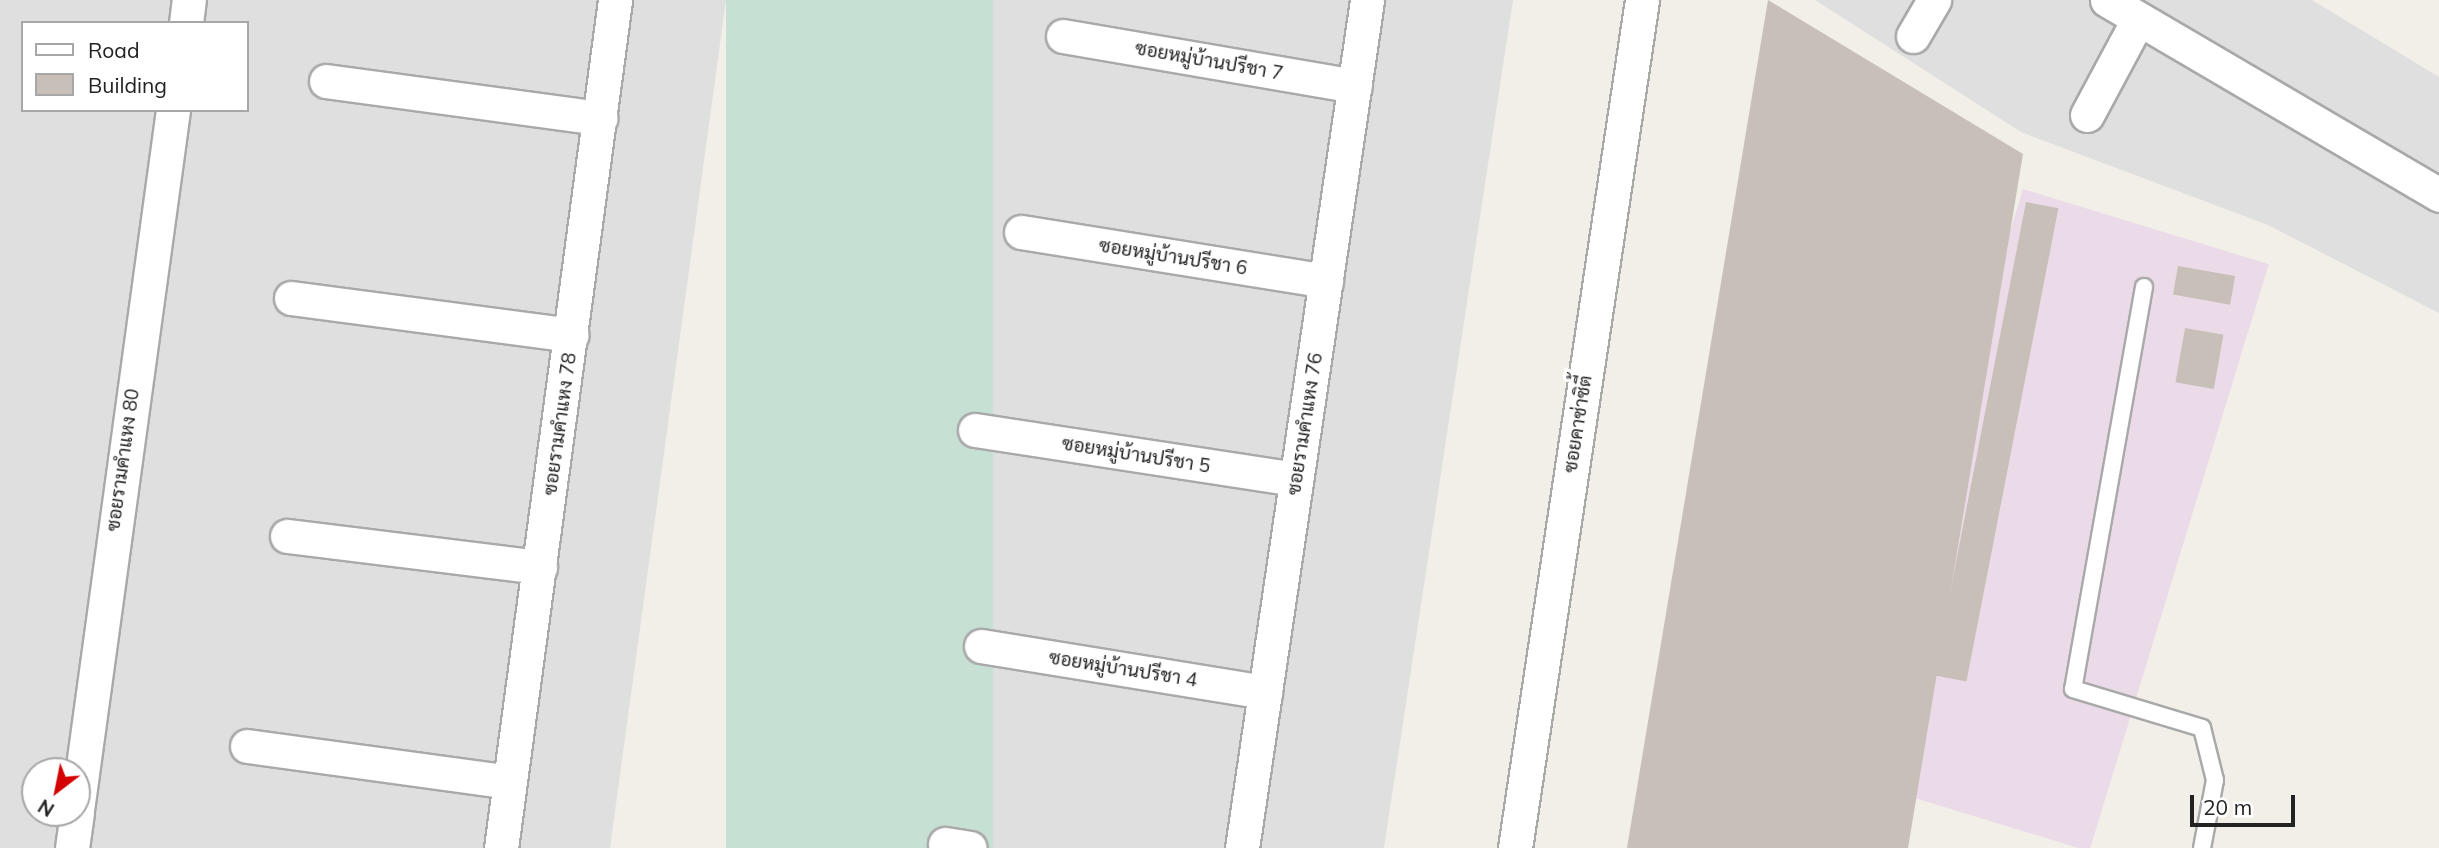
<!DOCTYPE html>
<html>
<head>
<meta charset="utf-8">
<style>
  body { margin:0 }
  #map { position:relative; width:2439px; height:848px; overflow:hidden; background:#f2efe9; font-family:Mulish,Sarabun,sans-serif }
  div>[style] { position:absolute }
  .residential>* { inset:0; background:#e0dfdf }
  .industrial>* { inset:0; background:#ebdbe8; transform-origin:0 0 }
  .wetland>* { inset:0; background:#c6e0d4; transform-origin:0 0 }
  .building>* { inset:0; background:#c7bfb8; transform-origin:0 0 }
  .roads { filter:drop-shadow(2px 0 #a9a9a9) drop-shadow(-2px 0 #a9a9a9) drop-shadow(0 2px #a9a9a9) drop-shadow(0 -2px #a9a9a9) }
  .lane>* { height:16px; margin:-8px; padding:0 8px; transform-origin:8px; border-radius:8px; background:#fff }
  .street>* { height:33px; margin:-16.5px; padding:0 16.5px; transform-origin:16.5px; border-radius:16.5px; background:#fff }
  span { translate:-50% -50%; white-space:nowrap; text-align:center; line-height:1.15; -webkit-text-stroke:7px #fff; paint-order:stroke }
  .street-label { font-size:19px; color:#222 }
  .legend { position:absolute; left:21px; top:21px; width:228px; height:91px; box-sizing:border-box; background:#fff; border:2px solid #a7a7a7; margin:0; padding:9px 12px; list-style:none; font-size:21px; color:#222 }
  .legend li { display:flex; align-items:center; gap:14px; height:35px }
  .legend b { width:35px; border:2px solid #a7a7a7 }
  .north { position:absolute; left:21px; top:757px; width:70px; height:70px; box-sizing:border-box; background:#fff; border:2px solid #a7a7a7; border-radius:50%; rotate:212deg; font-size:19px; font-weight:700; line-height:28px; text-align:center; color:#222 }
  .north::after { content:''; display:block; margin:auto; width:24px; height:32px; background:#d40000; clip-path:polygon(50% 0,100% 100%,50% 72%,0 100%) }
  .scale { position:absolute; left:2190px; top:795px; width:105px; height:32px; box-sizing:border-box; border:4px solid #222; border-top:0; padding-left:9px; font-size:21px; line-height:24px; white-space:nowrap; color:#222; -webkit-text-stroke:5px #fff; paint-order:stroke }
</style>
</head>
<body>
<div id="map">
  <div class="residential">
    <div style="clip-path:polygon(evenodd,0 0,726px 0,610px 848px,0 848px,0 0,23px 23px,247px 23px,247px 110px,23px 110px,23px 23px,0 0,35px 771px,77px 771px,77px 813px,35px 813px,35px 771px)"></div>
    <div style="clip-path:polygon(992px 0,1513px 0,1384px 848px,883px 848px)"></div>
    <div style="clip-path:polygon(1815px 0,2312px 0,2439px 77px,2439px 313px,2268px 225px,2021px 132px)"></div>
  </div>
  <div class="industrial">
    <div style="left:2023px;top:189px;width:257px;height:614px;rotate:17deg"></div>
  </div>
  <div class="wetland">
    <div style="left:726px;top:0;width:267px;height:856px"></div>
  </div>
  <div class="building">
    <div style="clip-path:polygon(1768px 0,2023px 154px,1908px 848px,1627px 848px)"></div>
    <div style="left:2026px;top:202px;width:33px;height:482px;rotate:11deg"></div>
    <div style="left:2178px;top:266px;width:58px;height:29px;rotate:10deg"></div>
    <div style="left:2185px;top:328px;width:39px;height:55px;rotate:10deg"></div>
  </div>
  <div class="roads">
    <div class="lane">
      <div style="left:2144px;top:287px;width:408px;rotate:100deg"></div>
      <div style="left:2073px;top:689px;width:135px;rotate:16.8deg"></div>
      <div style="left:2202px;top:728px;width:54px;rotate:76deg"></div>
      <div style="left:2215px;top:780px;width:69px;rotate:100.8deg"></div>
    </div>
    <div class="street">
      <div style="left:2107px;top:0;width:385px;rotate:30.4deg"></div>
      <div style="left:186px;top:23px;width:23px;rotate:-83deg"></div>
      <div style="left:1063px;top:36px;width:296px;rotate:9.7deg"></div>
      <div style="left:1913px;top:36px;width:42px;rotate:-59.7deg"></div>
      <div style="left:326px;top:81px;width:277px;rotate:7.7deg"></div>
      <div style="left:2087px;top:115px;width:108px;rotate:-61.8deg"></div>
      <div style="left:1021px;top:232px;width:309px;rotate:9.1deg"></div>
      <div style="left:291px;top:298px;width:283px;rotate:7.5deg"></div>
      <div style="left:975px;top:430px;width:325px;rotate:8.7deg"></div>
      <div style="left:287px;top:536px;width:255px;rotate:7deg"></div>
      <div style="left:981px;top:646px;width:288px;rotate:9.2deg"></div>
      <div style="left:247px;top:746px;width:265px;rotate:7.8deg"></div>
      <div style="left:77px;top:810px;width:707px;rotate:-82.19deg"></div>
      <div style="left:945px;top:844px;width:25px;rotate:9deg"></div>
      <div style="left:72px;top:848px;width:35px;rotate:-82deg"></div>
      <div style="left:501px;top:848px;width:856px;rotate:-82.34deg"></div>
      <div style="left:1242px;top:848px;width:857px;rotate:-81.61deg"></div>
      <div style="left:1515px;top:848px;width:857px;rotate:-81.48deg"></div>
    </div>
  </div>
  <div class="street-label">
    <span style="left:1209px;top:61px;rotate:10deg">ซอยหมู่บ้านปรีชา 7</span>
    <span style="left:1173px;top:257px;rotate:9deg">ซอยหมู่บ้านปรีชา 6</span>
    <span style="left:560px;top:424px;rotate:-82deg">ซอยรามคำแหง 78</span>
    <span style="left:1305px;top:424px;rotate:-81deg">ซอยรามคำแหง 76</span>
    <span style="left:1578px;top:424px;rotate:-81deg">ซอยคาซ่าซิตี้</span>
    <span style="left:1136px;top:455px;rotate:9deg">ซอยหมู่บ้านปรีชา 5</span>
    <span style="left:123px;top:460px;rotate:-82deg">ซอยรามคำแหง 80</span>
    <span style="left:1123px;top:669px;rotate:9deg">ซอยหมู่บ้านปรีชา 4</span>
  </div>
  <ul class="legend">
  <li><b style="height:9px;background:#fff"></b>Road</li>
  <li><b style="height:19px;background:#c7bfb8"></b>Building</li>
  </ul>
  <div class="north">N</div>
  <div class="scale">20 m</div>
</div>
</body>
</html>
